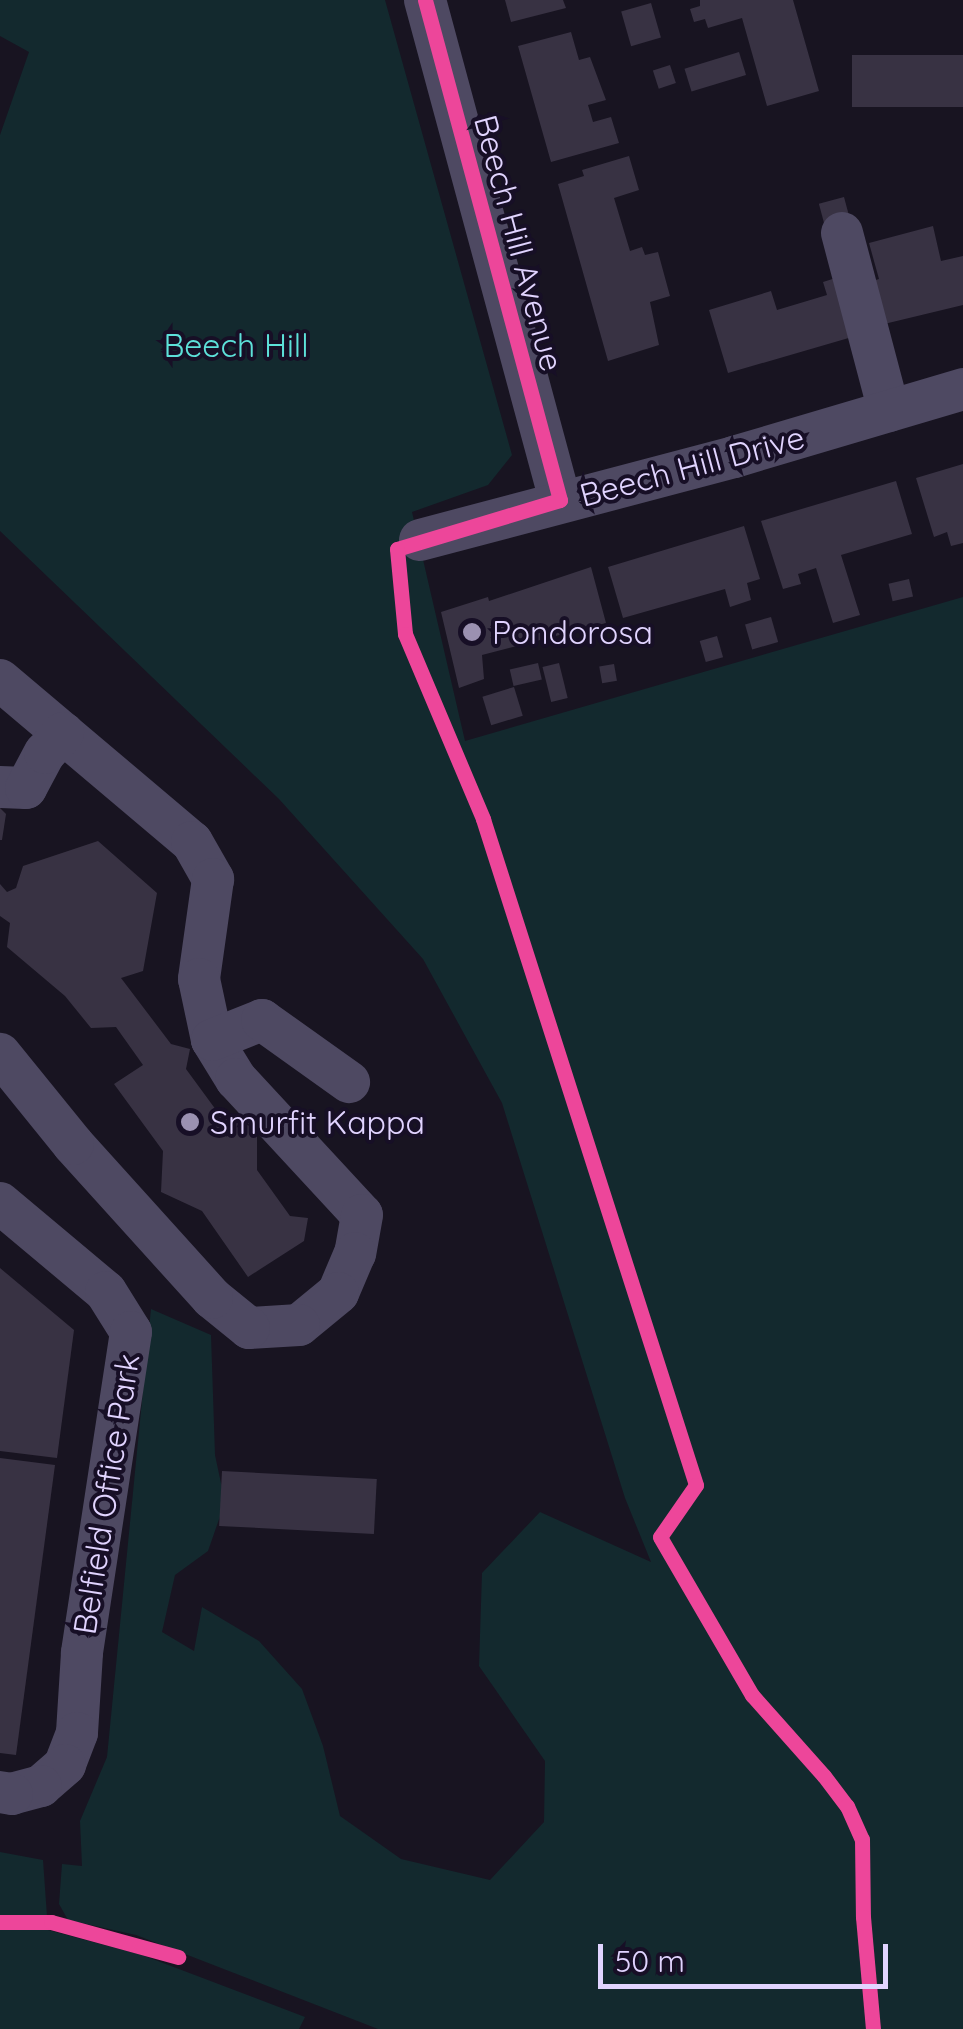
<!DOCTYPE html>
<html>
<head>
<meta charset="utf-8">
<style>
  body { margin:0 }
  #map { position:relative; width:963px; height:2029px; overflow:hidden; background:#181421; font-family:Quicksand,sans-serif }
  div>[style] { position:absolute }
  .green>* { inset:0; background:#13292e }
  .building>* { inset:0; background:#383243; transform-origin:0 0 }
  .minor>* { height:42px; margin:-21px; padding:0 21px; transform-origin:21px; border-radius:21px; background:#4e4962 }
  .cycleway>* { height:15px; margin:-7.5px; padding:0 7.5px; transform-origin:7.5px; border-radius:7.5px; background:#ed469a }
  .dots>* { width:28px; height:28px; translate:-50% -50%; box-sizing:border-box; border:5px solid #170f26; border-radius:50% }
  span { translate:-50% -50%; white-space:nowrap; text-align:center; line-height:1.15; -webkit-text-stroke:8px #170f26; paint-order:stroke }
  .street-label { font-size:32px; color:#e1d4ff }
  .park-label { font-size:32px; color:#5de1d9 }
  .poi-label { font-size:32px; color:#e1d4ff }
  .left { translate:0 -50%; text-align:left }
  .scale { position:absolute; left:598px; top:1944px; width:290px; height:45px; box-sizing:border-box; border:5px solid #e1d4ff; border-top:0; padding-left:12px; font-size:30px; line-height:35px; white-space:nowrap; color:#e1d4ff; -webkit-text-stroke:8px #170f26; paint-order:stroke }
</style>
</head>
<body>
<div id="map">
  <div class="green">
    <div style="clip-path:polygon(0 0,385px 0,512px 455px,488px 485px,412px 512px,465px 741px,963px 597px,963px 2029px,378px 2029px,136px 1935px,68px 1920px,59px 1904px,62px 1864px,82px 1866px,80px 1821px,107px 1757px,151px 1309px,211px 1335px,215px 1455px,225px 1502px,208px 1551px,175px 1575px,162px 1632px,194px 1651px,202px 1607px,259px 1641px,302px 1689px,323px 1746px,340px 1816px,401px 1859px,490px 1880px,544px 1822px,545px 1761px,479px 1666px,482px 1573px,540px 1512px,651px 1562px,625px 1498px,502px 1103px,423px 959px,279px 799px,0 531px,0 135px,29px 52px,0 36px)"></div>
    <div style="clip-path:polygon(0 1852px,43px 1860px,48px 1930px,142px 1955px,305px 2017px,299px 2029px,0 2029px)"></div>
  </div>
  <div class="building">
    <div style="clip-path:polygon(505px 0,563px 0,566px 8px,511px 22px)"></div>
    <div style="clip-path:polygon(700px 0,793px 0,819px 91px,767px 106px,742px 18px,708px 28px,705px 19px,694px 22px,690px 9px,700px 6px)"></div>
    <div style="left:651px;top:3px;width:36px;height:31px;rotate:74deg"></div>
    <div style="clip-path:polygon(571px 32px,579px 60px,590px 57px,606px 100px,588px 105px,593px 122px,611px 117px,619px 143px,551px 162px,518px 46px)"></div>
    <div style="left:739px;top:52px;width:24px;height:57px;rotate:73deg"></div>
    <div style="left:963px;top:55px;width:52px;height:111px;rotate:90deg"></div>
    <div style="left:670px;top:65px;width:19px;height:18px;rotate:72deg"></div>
    <div style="clip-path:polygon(629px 156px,639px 190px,614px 198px,630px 251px,642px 247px,645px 255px,658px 252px,670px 296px,650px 302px,659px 345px,608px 361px,558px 184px,584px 176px,582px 170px)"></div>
    <div style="left:844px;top:197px;width:23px;height:26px;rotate:75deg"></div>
    <div style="clip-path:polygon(933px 226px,941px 261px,963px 256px,963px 305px,880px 325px,869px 282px,879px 279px,869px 243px)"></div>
    <div style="clip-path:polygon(842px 276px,859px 335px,728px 373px,709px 310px,771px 291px,777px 310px,827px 295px,823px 282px)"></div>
    <div style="clip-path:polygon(963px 464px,963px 543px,951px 546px,947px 532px,934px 537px,916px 478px)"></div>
    <div style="clip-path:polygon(896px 481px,912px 534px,841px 555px,860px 615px,833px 623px,816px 568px,798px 574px,801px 584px,783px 589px,761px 521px)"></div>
    <div style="clip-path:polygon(744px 526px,760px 579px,747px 583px,751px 600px,730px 607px,725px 589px,623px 618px,608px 567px)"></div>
    <div style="clip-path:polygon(591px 567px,606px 623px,482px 655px,484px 679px,459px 688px,441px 612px,488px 597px,489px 601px)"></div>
    <div style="left:909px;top:579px;width:18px;height:21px;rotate:77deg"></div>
    <div style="left:771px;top:617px;width:26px;height:27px;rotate:74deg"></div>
    <div style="left:717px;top:636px;width:22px;height:18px;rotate:74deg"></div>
    <div style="left:538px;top:663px;width:17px;height:29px;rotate:77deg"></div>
    <div style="left:559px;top:663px;width:36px;height:17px;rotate:76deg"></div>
    <div style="left:614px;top:664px;width:17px;height:15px;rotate:80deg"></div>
    <div style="left:514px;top:687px;width:30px;height:33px;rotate:73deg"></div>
    <div style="clip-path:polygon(0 808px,6px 814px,2px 840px,0 840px)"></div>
    <div style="clip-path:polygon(98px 841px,157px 893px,143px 971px,121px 978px,171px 1044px,190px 1049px,186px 1069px,219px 1114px,257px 1129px,257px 1170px,290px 1216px,308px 1218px,304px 1241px,248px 1277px,202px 1211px,161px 1192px,163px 1151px,114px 1084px,143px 1065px,116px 1027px,91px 1028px,65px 996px,7px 947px,10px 923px,0 916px,0 884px,7px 892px,16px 888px,23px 866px)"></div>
    <div style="clip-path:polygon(0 1268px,74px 1330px,57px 1458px,0 1451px)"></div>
    <div style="clip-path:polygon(0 1458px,55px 1465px,16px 1755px,0 1753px)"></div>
    <div style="left:222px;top:1471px;width:155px;height:55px;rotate:3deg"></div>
  </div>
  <div class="minor">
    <div style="left:425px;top:0;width:518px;rotate:74.89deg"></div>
    <div style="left:842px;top:233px;width:184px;rotate:75.2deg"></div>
    <div style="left:420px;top:540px;width:325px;rotate:-14.8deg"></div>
    <div style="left:734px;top:457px;width:239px;rotate:-16.5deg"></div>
    <div style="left:0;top:680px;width:251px;rotate:40.2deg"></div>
    <div style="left:192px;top:842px;width:43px;rotate:60.4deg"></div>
    <div style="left:213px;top:879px;width:101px;rotate:98deg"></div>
    <div style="left:199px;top:979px;width:62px;rotate:78deg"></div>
    <div style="left:212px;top:1040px;width:46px;rotate:58.4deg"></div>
    <div style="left:236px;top:1079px;width:185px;rotate:47.2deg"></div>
    <div style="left:362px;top:1215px;width:39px;rotate:100deg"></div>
    <div style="left:355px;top:1253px;width:43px;rotate:113deg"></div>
    <div style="left:338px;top:1293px;width:50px;rotate:140.6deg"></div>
    <div style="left:299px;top:1325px;width:50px;rotate:176.6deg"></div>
    <div style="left:249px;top:1328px;width:48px;rotate:-141deg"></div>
    <div style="left:212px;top:1298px;width:207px;rotate:-132.1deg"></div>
    <div style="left:73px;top:1144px;width:116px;rotate:-129deg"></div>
    <div style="left:0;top:787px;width:26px;rotate:2deg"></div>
    <div style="left:26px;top:788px;width:40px;rotate:-62deg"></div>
    <div style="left:45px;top:753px;width:27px;rotate:-48deg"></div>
    <div style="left:212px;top:1040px;width:54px;rotate:-21.8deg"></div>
    <div style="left:262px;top:1020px;width:107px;rotate:35.5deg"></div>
    <div style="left:0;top:1203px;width:138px;rotate:40deg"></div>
    <div style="left:106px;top:1292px;width:47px;rotate:58deg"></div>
    <div style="left:131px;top:1332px;width:325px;rotate:98.7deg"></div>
    <div style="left:82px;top:1653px;width:80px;rotate:93.6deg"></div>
    <div style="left:77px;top:1733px;width:34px;rotate:111deg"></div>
    <div style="left:65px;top:1765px;width:32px;rotate:139deg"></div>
    <div style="left:41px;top:1786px;width:30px;rotate:165deg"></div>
    <div style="left:12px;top:1794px;width:12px;rotate:-171deg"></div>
  </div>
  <div class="cycleway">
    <div style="left:425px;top:0;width:518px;rotate:74.89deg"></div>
    <div style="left:560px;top:500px;width:170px;rotate:163.3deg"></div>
    <div style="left:397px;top:549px;width:85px;rotate:84.6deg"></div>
    <div style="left:405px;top:634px;width:201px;rotate:67.1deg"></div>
    <div style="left:483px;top:819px;width:699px;rotate:72.26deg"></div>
    <div style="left:696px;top:1485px;width:63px;rotate:124.7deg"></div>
    <div style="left:660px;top:1537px;width:183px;rotate:59.8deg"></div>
    <div style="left:752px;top:1695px;width:108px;rotate:48.4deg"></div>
    <div style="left:824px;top:1776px;width:38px;rotate:53deg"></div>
    <div style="left:847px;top:1806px;width:36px;rotate:66deg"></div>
    <div style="left:862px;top:1839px;width:78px;rotate:89.3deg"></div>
    <div style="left:863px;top:1917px;width:112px;rotate:84.9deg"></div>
    <div style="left:0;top:1922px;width:51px"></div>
    <div style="left:51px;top:1922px;width:132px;rotate:15.4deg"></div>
  </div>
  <div class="dots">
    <div style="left:472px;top:632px;background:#9b91b1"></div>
    <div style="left:190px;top:1122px;background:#9b91b1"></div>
  </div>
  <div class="street-label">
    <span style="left:519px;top:243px;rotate:75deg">Beech Hill Avenue</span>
    <span style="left:692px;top:466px;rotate:-15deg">Beech Hill Drive</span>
    <span style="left:106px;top:1494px;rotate:-81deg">Belfield Office Park</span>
  </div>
  <div class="park-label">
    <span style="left:236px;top:345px">Beech Hill</span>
  </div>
  <div class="poi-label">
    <span class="left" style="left:492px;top:632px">Pondorosa</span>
    <span class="left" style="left:210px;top:1122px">Smurfit Kappa</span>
  </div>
  <div class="scale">50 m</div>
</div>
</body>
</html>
